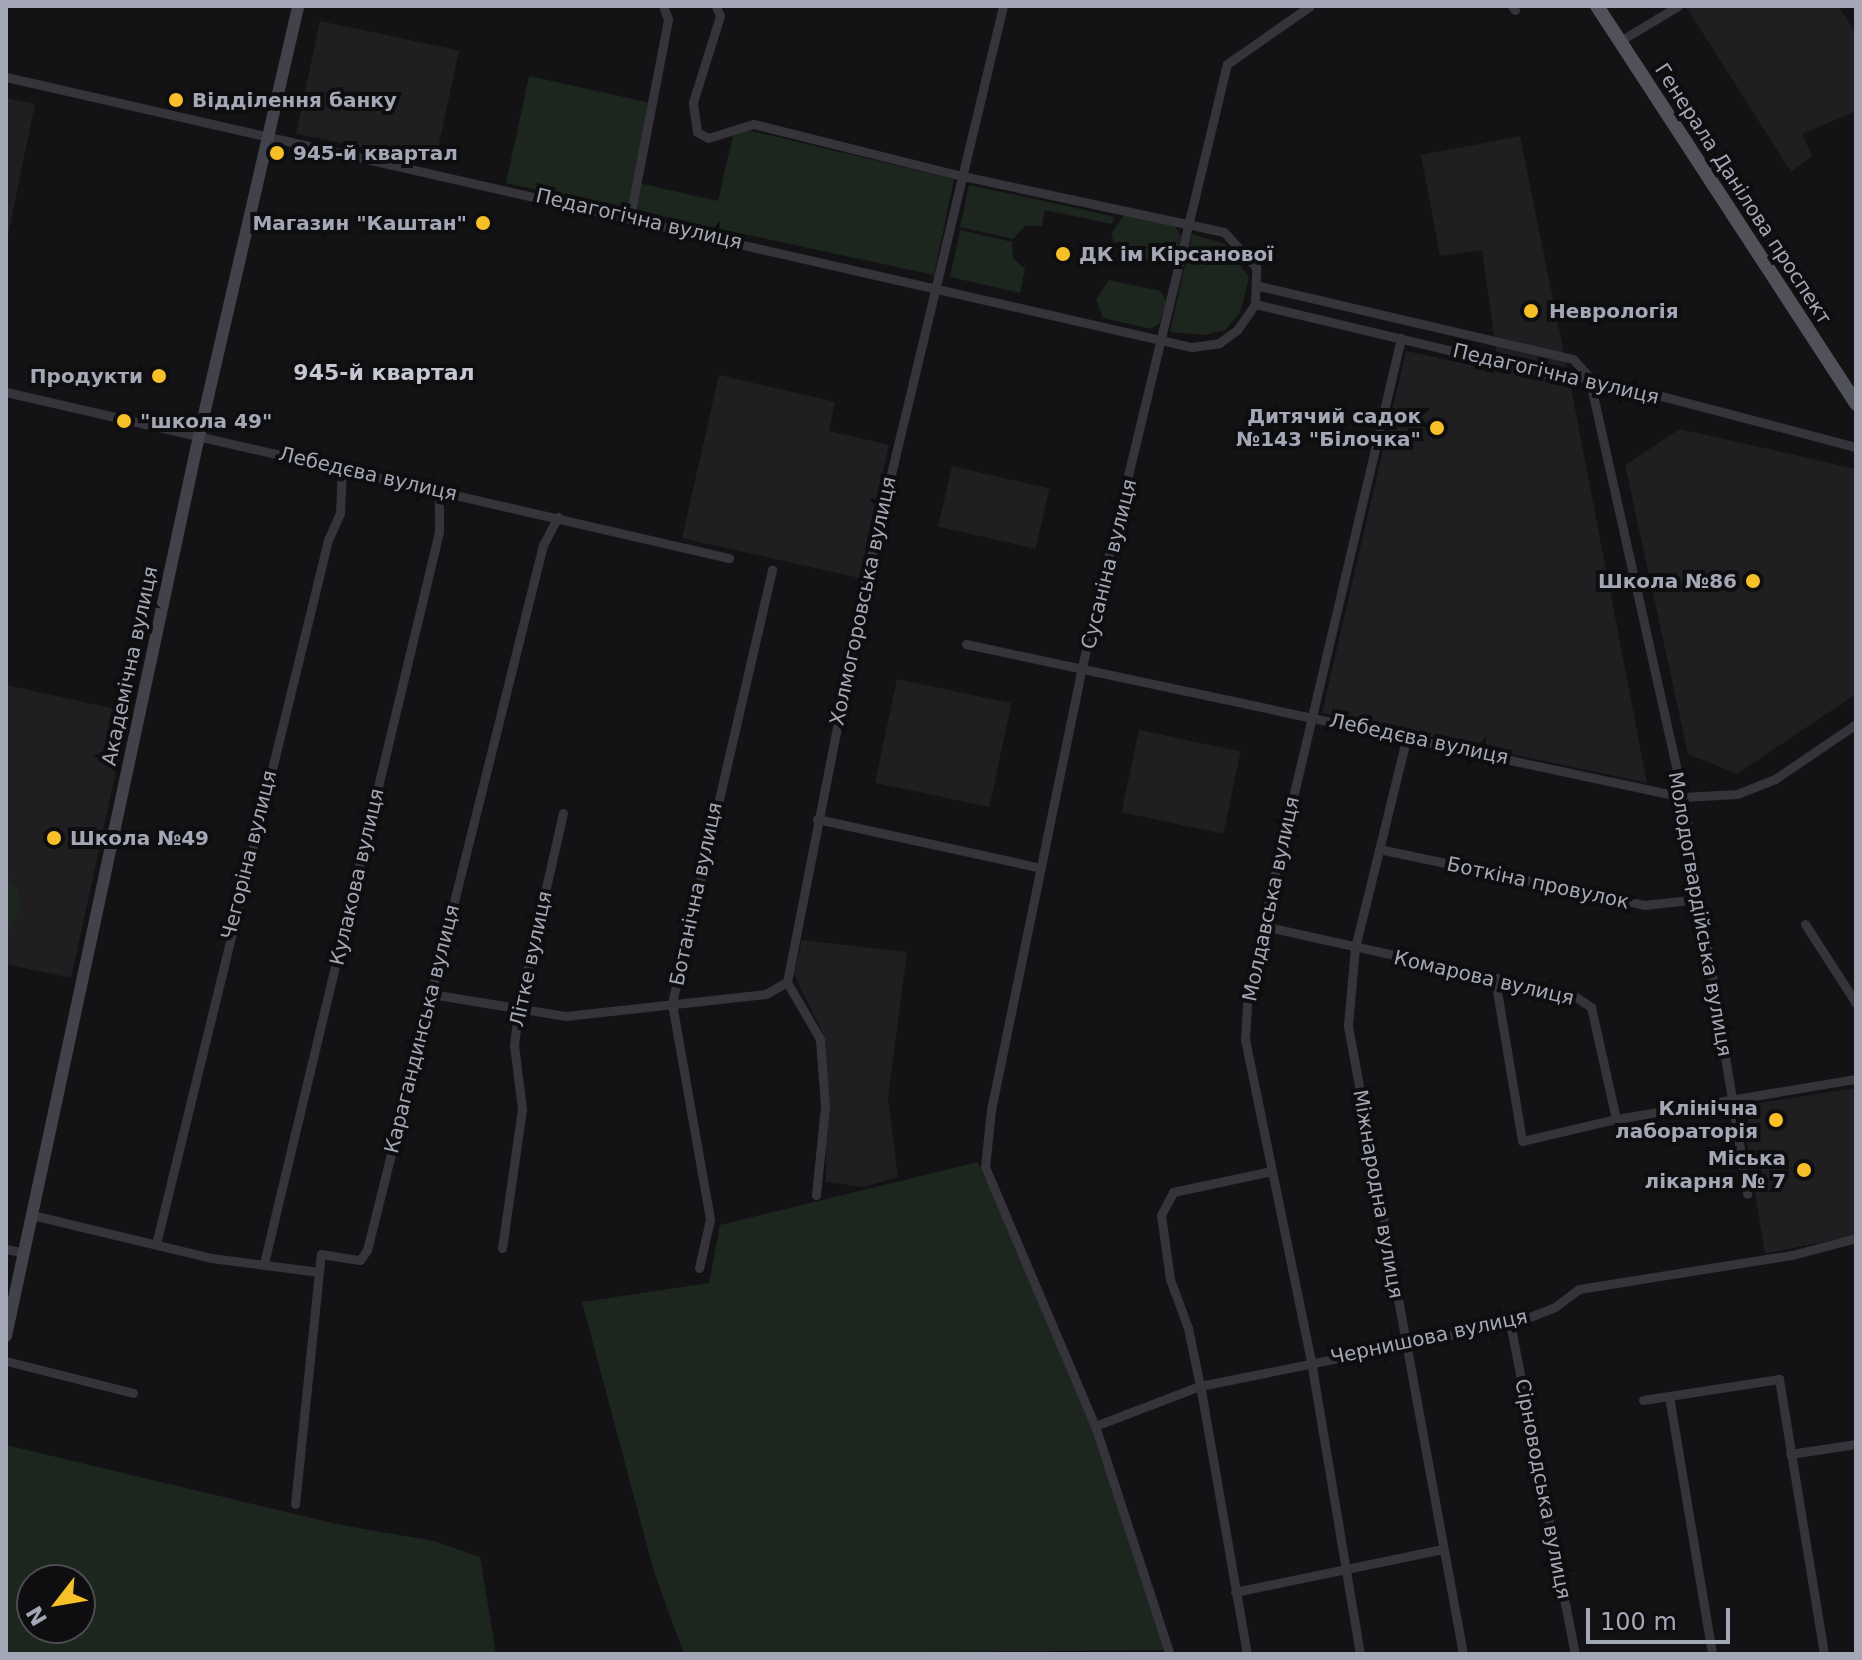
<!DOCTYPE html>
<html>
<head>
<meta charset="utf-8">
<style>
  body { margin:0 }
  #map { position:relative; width:1862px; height:1660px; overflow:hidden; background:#131315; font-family:"DejaVu Sans",sans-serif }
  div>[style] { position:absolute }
  .built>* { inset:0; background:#1f1f22; transform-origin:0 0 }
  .green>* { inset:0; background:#1d251f }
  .street>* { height:9px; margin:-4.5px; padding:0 4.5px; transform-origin:4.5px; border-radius:4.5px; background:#34343a }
  .secondary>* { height:12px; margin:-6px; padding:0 6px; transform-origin:6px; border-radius:6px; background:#42434a }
  .primary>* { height:14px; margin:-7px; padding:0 7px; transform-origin:7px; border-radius:7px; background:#505159 }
  .dots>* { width:22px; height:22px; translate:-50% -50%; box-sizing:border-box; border:4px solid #0e0e10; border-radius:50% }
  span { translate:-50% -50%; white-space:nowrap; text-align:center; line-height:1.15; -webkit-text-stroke:8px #0e0e10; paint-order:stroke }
  .poi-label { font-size:20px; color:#a4a8b6; font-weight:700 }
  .left { translate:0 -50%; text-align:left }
  .right { translate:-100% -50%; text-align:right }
  .street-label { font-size:20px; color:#a4a8b6 }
  .neighbourhood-label { font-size:22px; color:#c5c8d2; font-weight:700 }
  .frame { position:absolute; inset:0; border:8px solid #a4a8b6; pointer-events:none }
  .north { position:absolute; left:16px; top:1564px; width:80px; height:80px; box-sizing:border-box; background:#0e0e10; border:2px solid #4a4c52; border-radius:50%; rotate:239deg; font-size:22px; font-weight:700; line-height:32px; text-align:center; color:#a4a8b6 }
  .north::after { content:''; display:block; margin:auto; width:28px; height:36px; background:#f8c028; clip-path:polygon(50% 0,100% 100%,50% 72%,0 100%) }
  .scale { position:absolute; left:1586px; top:1608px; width:144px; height:36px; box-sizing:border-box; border:4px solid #a4a8b6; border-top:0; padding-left:10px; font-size:24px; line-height:28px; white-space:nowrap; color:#a4a8b6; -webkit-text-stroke:6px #0e0e10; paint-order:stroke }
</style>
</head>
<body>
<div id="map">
  <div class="built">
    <div style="clip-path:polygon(1838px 6px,1856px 33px,1856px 111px,1802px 134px,1812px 156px,1791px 172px,1687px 8px)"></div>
    <div style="left:320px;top:21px;width:142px;height:115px;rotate:12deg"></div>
    <div style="clip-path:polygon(6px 98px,35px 104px,8px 235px,6px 234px)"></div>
    <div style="clip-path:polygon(1520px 136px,1573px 398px,1647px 783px,1322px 713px,1406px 351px,1499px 371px,1482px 250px,1440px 256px,1421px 155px)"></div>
    <div style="clip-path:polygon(719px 375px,835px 402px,829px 431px,889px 445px,859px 578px,682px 538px)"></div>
    <div style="clip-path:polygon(1680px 429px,1856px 469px,1856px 694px,1737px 774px,1688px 754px,1625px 465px)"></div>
    <div style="left:952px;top:466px;width:100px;height:62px;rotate:13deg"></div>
    <div style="left:897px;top:679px;width:117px;height:106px;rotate:12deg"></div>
    <div style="clip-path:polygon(6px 685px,129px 712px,71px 978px,6px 964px)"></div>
    <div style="left:1139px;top:730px;width:104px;height:84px;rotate:12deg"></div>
    <div style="clip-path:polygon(802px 940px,907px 952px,888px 1098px,898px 1177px,864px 1187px,826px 1182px,825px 1038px,794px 974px)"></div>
    <div style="clip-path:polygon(1856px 1088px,1856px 1235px,1765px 1254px,1741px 1106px)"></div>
  </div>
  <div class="green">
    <div style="clip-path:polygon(529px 76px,655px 104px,638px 183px,718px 201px,735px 127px,954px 179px,934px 275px,506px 183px)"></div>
    <div style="clip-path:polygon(969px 185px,1040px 200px,1114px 217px,1112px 224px,1045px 210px,1042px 226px,1025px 226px,1013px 239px,960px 227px)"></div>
    <div style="clip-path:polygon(1124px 215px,1175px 226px,1181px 236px,1175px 258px,1167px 264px,1118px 253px,1111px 234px)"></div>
    <div style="clip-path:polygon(960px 230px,1012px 242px,1013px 258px,1025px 269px,1020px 293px,950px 277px)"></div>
    <div style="clip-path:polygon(1192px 234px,1225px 244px,1249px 277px,1240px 313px,1225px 330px,1205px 335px,1170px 332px)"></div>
    <div style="clip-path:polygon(1109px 280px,1160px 291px,1166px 301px,1160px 323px,1151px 329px,1103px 318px,1096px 299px)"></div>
    <div style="clip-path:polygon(6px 876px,18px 889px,21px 906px,6px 940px)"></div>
    <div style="clip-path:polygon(978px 1162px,1088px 1416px,1165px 1650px,684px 1654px,654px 1572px,582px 1302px,709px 1283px,720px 1225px)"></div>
    <div style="clip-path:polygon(evenodd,6px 1445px,341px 1525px,434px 1541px,480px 1557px,496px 1654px,6px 1654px,6px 1445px,32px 1580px,80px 1580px,80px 1628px,32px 1628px,32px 1580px)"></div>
  </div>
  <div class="street">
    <div style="left:1512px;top:6px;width:5px;rotate:53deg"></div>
    <div style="left:1620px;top:41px;width:68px;rotate:-31.1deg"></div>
    <div style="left:6px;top:77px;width:1216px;rotate:12.83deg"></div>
    <div style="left:1192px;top:347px;width:27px;rotate:-8deg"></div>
    <div style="left:1219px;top:343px;width:22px;rotate:-36deg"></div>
    <div style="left:1237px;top:330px;width:32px;rotate:-55deg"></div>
    <div style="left:1255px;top:304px;width:37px;rotate:-88deg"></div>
    <div style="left:1256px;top:267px;width:47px;rotate:-132.4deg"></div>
    <div style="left:1224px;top:232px;width:268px;rotate:-167.9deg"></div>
    <div style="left:962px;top:176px;width:215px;rotate:-166deg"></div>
    <div style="left:753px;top:124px;width:47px;rotate:162.7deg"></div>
    <div style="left:708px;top:138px;width:13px;rotate:-151deg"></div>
    <div style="left:697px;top:132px;width:30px;rotate:-98deg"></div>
    <div style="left:693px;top:102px;width:90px;rotate:-72.6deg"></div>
    <div style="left:720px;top:16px;width:11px;rotate:-112deg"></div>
    <div style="left:630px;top:217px;width:202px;rotate:-79.1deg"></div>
    <div style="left:668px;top:19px;width:14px;rotate:-111deg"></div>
    <div style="left:1259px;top:286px;width:322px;rotate:13.1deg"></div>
    <div style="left:1573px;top:359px;width:24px;rotate:48deg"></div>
    <div style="left:1589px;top:377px;width:430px;rotate:77.4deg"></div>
    <div style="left:1683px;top:797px;width:402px;rotate:80.8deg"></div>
    <div style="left:1255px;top:304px;width:319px;rotate:13.4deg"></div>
    <div style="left:1565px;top:378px;width:24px;rotate:-2deg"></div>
    <div style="left:1589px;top:377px;width:276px;rotate:14.7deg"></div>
    <div style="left:6px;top:392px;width:742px;rotate:12.93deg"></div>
    <div style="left:966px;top:644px;width:733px;rotate:12.05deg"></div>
    <div style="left:1683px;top:797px;width:54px;rotate:-3.2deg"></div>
    <div style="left:1737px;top:794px;width:41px;rotate:-21.5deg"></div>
    <div style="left:1775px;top:779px;width:98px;rotate:-34.2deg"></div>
    <div style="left:1407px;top:736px;width:217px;rotate:103.8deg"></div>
    <div style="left:1355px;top:947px;width:79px;rotate:95.1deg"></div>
    <div style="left:1348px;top:1026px;width:638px;rotate:79.62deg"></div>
    <div style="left:817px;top:819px;width:229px;rotate:12.3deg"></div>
    <div style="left:1379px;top:849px;width:271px;rotate:11.9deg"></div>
    <div style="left:1644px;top:905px;width:55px;rotate:-6.2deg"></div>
    <div style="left:1805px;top:924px;width:94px;rotate:57.2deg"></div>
    <div style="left:1263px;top:926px;width:318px;rotate:12.5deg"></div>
    <div style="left:1573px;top:995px;width:22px;rotate:34deg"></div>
    <div style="left:1591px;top:1007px;width:115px;rotate:77.4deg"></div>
    <div style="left:1495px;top:979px;width:164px;rotate:80.5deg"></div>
    <div style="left:1522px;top:1141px;width:97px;rotate:-13.2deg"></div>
    <div style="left:1616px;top:1119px;width:243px;rotate:-9.5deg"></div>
    <div style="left:431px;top:994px;width:137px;rotate:9.3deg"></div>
    <div style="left:566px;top:1016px;width:201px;rotate:-6.3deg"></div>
    <div style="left:766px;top:994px;width:24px;rotate:-30deg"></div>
    <div style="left:816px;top:1195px;width:89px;rotate:-84.2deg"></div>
    <div style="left:825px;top:1106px;width:67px;rotate:-94.3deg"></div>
    <div style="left:820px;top:1039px;width:66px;rotate:-120.1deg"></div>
    <div style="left:787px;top:982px;width:407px;rotate:-78.9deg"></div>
    <div style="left:865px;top:583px;width:593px;rotate:-76.55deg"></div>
    <div style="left:32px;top:1215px;width:184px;rotate:13.5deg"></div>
    <div style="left:211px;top:1258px;width:109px;rotate:7.4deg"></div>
    <div style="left:156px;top:1244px;width:725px;rotate:-76.27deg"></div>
    <div style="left:328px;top:540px;width:30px;rotate:-66deg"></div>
    <div style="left:340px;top:513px;width:45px;rotate:-87.5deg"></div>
    <div style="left:502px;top:1248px;width:140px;rotate:-81.8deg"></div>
    <div style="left:522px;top:1109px;width:64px;rotate:-97.1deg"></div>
    <div style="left:514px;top:1045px;width:34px;rotate:-83deg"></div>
    <div style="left:518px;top:1011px;width:203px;rotate:-77.2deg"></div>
    <div style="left:6px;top:1249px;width:19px;rotate:12deg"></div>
    <div style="left:264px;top:1263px;width:752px;rotate:-76.54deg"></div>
    <div style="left:439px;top:532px;width:42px;rotate:-90deg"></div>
    <div style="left:699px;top:1268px;width:50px;rotate:-77.3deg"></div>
    <div style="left:710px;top:1219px;width:219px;rotate:-100deg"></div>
    <div style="left:672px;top:1003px;width:445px;rotate:-77deg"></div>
    <div style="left:1510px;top:1323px;width:337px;rotate:78.9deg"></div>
    <div style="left:6px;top:1361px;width:131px;rotate:14.1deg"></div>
    <div style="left:1669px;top:1396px;width:262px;rotate:80.5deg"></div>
    <div style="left:1643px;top:1400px;width:138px;rotate:-8.8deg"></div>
    <div style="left:1779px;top:1379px;width:279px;rotate:80.7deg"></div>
    <div style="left:1095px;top:1426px;width:112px;rotate:-20.9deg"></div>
    <div style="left:1200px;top:1386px;width:323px;rotate:-11.4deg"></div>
    <div style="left:1517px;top:1322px;width:41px;rotate:-21.5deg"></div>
    <div style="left:1555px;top:1307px;width:30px;rotate:-37deg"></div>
    <div style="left:1579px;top:1289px;width:216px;rotate:-9.1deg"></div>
    <div style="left:1792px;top:1255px;width:66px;rotate:-14.9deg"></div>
    <div style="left:1790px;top:1454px;width:67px;rotate:-8.6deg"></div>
    <div style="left:295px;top:1504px;width:251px;rotate:-84.1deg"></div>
    <div style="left:321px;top:1254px;width:39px;rotate:9deg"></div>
    <div style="left:360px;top:1260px;width:12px;rotate:-55deg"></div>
    <div style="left:367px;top:1250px;width:727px;rotate:-75.98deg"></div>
    <div style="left:543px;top:545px;width:32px;rotate:-62deg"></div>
    <div style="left:1235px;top:1592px;width:212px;rotate:-11.7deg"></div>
    <div style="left:1169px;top:1652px;width:238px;rotate:-108.1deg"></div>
    <div style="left:1095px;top:1426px;width:281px;rotate:-113deg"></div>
    <div style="left:985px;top:1167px;width:57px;rotate:-84deg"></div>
    <div style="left:991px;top:1110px;width:448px;rotate:-78.4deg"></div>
    <div style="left:1081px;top:671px;width:624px;rotate:-76.48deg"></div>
    <div style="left:1227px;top:64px;width:101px;rotate:-34.9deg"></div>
    <div style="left:1247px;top:1654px;width:272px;rotate:-99.9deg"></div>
    <div style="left:1200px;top:1386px;width:59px;rotate:-101.7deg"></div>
    <div style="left:1188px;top:1328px;width:52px;rotate:-110.2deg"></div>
    <div style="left:1170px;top:1279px;width:65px;rotate:-98deg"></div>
    <div style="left:1161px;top:1215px;width:26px;rotate:-62deg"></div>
    <div style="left:1173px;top:1192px;width:101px;rotate:-12deg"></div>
    <div style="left:1360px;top:1654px;width:297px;rotate:-99.5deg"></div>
    <div style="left:1311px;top:1361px;width:328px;rotate:-101.6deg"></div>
    <div style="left:1245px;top:1040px;width:51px;rotate:-86.6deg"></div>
    <div style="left:1248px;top:989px;width:669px;rotate:-76.77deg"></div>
  </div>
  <div class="secondary">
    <div style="left:6px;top:1336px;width:920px;rotate:-77.9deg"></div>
    <div style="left:199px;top:436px;width:441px;rotate:-77deg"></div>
  </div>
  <div class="primary">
    <div style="left:1597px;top:6px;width:475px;rotate:56.9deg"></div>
  </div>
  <div class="dots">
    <div style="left:176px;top:100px;background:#f8c028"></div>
    <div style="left:277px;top:153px;background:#f8c028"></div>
    <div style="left:483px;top:223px;background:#f8c028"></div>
    <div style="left:1063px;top:254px;background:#f8c028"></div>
    <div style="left:1531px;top:311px;background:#f8c028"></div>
    <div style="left:159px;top:376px;background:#f8c028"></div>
    <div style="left:124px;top:421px;background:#f8c028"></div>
    <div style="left:1437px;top:428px;background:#f8c028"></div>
    <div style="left:1753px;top:581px;background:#f8c028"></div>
    <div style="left:54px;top:838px;background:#f8c028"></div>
    <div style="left:1776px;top:1120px;background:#f8c028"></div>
    <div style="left:1804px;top:1170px;background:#f8c028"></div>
  </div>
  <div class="poi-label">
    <span class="left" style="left:192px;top:100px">Відділення банку</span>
    <span class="left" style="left:293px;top:153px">945-й квартал</span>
    <span class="right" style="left:467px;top:223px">Магазин "Каштан"</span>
    <span class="left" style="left:1079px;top:254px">ДК ім Кірсанової</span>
    <span class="left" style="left:1549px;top:311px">Неврологія</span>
    <span class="right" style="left:143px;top:376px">Продукти</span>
    <span class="right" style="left:1421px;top:428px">Дитячий садок<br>№143 "Білочка"</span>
    <span class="left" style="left:140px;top:421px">"школа 49"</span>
    <span class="right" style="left:1737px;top:581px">Школа №86</span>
    <span class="left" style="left:70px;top:838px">Школа №49</span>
    <span class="right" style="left:1758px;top:1120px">Клінічна<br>лабораторія</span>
    <span class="right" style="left:1786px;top:1170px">Міська<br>лікарня № 7</span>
  </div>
  <div class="street-label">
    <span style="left:1743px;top:194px;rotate:57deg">Генерала Данілова проспект</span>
    <span style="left:639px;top:219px;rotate:13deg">Педагогічна вулиця</span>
    <span style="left:1556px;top:374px;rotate:13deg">Педагогічна вулиця</span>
    <span style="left:368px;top:474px;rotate:13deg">Лебедєва вулиця</span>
    <span style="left:1109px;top:564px;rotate:-76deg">Сусаніна вулиця</span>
    <span style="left:863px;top:601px;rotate:-78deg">Холмогоровська вулиця</span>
    <span style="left:130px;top:666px;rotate:-78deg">Академічна вулиця</span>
    <span style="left:1419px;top:739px;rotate:12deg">Лебедєва вулиця</span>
    <span style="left:249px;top:855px;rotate:-76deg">Чегоріна вулиця</span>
    <span style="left:357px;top:877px;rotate:-77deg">Кулакова вулиця</span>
    <span style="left:1538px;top:883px;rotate:12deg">Боткіна провулок</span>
    <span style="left:696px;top:894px;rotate:-78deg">Ботанічна вулиця</span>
    <span style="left:1271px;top:899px;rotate:-78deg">Молдавська вулиця</span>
    <span style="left:1700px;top:914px;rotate:80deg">Молодогвардійська вулиця</span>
    <span style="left:531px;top:959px;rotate:-78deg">Літке вулиця</span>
    <span style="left:1484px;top:978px;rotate:13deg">Комарова вулиця</span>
    <span style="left:422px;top:1029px;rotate:-76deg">Карагандинська вулиця</span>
    <span style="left:1378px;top:1194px;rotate:80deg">Міжнародна вулиця</span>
    <span style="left:1429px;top:1337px;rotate:-12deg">Чернишова вулиця</span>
    <span style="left:1543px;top:1489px;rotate:79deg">Сірноводська вулиця</span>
  </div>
  <div class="neighbourhood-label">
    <span style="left:384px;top:373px">945-й квартал</span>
  </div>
  <div class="frame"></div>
  <div class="north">N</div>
  <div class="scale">100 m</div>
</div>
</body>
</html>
